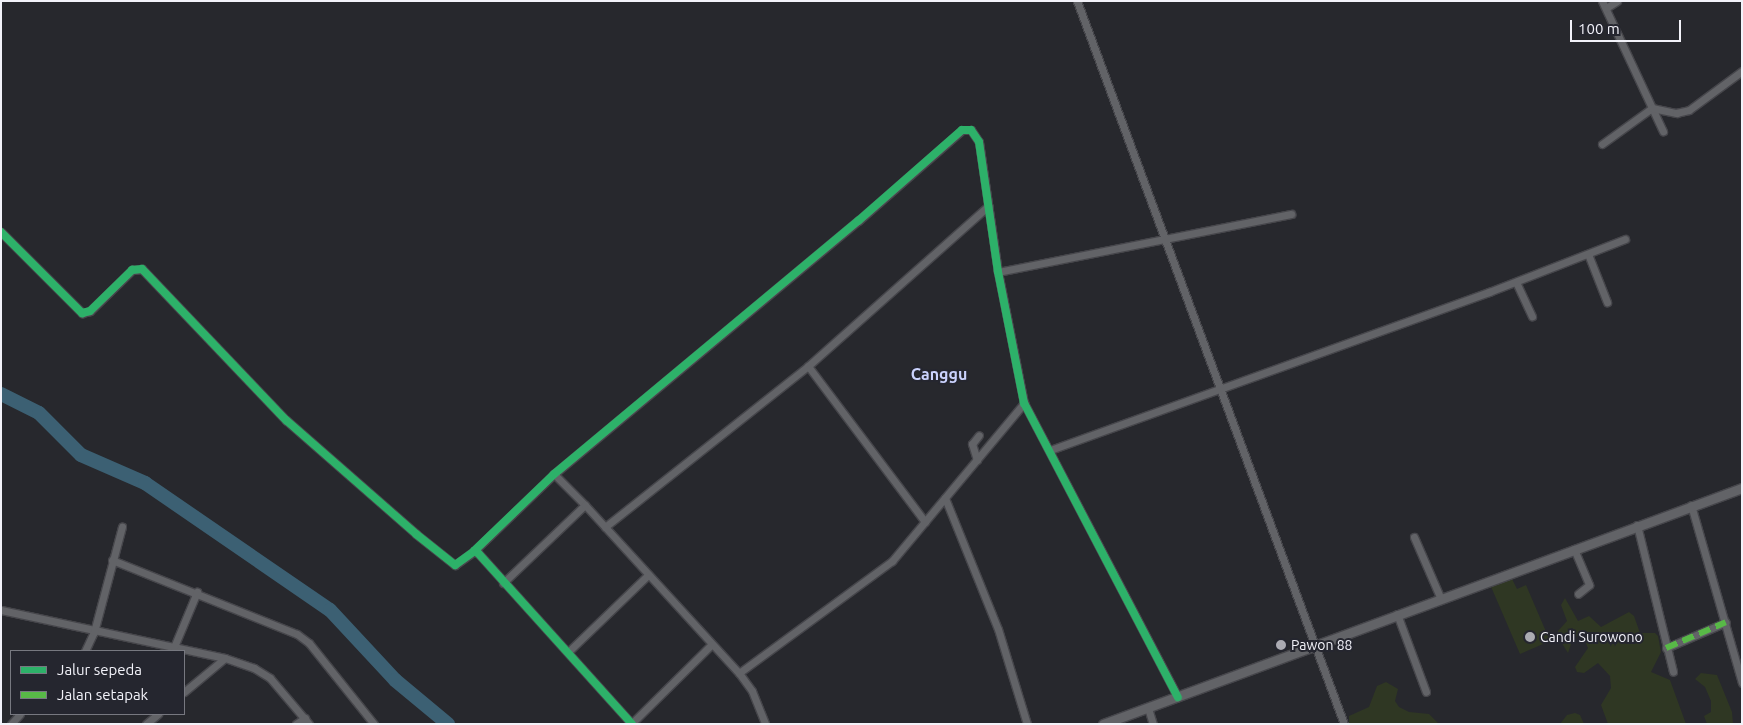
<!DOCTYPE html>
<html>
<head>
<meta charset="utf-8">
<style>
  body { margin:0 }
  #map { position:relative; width:1743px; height:725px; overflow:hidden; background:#27282d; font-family:Ubuntu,sans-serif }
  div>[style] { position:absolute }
  .green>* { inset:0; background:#2f3723 }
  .river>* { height:14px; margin:-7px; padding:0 7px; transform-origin:7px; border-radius:7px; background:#3c6073 }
  .roads { filter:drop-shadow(1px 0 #46464b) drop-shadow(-1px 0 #46464b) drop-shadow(0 1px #46464b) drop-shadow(0 -1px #46464b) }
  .minor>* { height:7px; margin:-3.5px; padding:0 3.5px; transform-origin:3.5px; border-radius:3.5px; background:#626367 }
  .tertiary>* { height:9px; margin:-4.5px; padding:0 4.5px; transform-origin:4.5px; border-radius:4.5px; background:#626367 }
  .quiet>* { height:6px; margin-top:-3px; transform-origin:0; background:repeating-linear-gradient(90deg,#58b947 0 12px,transparent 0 18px) }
  .cycleway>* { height:8px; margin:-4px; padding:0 4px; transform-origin:4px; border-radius:4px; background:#2db169 }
  .dots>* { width:14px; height:14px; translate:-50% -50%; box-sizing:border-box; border:2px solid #25262f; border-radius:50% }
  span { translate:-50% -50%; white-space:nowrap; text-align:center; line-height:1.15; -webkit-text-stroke:4px #25262f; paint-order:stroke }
  .poi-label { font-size:14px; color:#f2f2f9 }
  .left { translate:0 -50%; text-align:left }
  .quarter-label { font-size:16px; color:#cbd3fe; font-weight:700 }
  .frame { position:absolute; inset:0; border:2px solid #f2f2f9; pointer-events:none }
  .legend { position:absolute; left:10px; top:650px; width:175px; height:65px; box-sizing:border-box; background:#25262f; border:1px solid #777880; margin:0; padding:6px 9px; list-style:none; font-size:15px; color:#f2f2f9 }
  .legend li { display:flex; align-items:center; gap:10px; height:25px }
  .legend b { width:25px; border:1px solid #777880 }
  .scale { position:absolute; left:1570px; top:20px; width:111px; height:22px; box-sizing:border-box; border:2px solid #f2f2f9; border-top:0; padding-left:6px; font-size:15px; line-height:18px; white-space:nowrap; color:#f2f2f9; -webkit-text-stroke:4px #25262f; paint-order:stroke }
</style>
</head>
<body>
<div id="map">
  <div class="green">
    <div style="clip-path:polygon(1509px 573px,1517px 589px,1526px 585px,1550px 641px,1520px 654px,1489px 582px)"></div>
    <div style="clip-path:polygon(1565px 598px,1578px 621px,1589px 616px,1601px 627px,1629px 612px,1634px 616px,1640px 633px,1655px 633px,1658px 636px,1661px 652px,1651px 672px,1670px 680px,1686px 724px,1608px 724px,1601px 705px,1611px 688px,1610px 676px,1598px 663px,1584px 673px,1577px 672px,1575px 667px,1588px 648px,1585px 641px,1577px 636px,1573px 638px,1568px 653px,1558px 637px,1558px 631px,1567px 621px,1561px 605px)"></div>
    <div style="clip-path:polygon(1701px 673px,1717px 675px,1732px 712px,1733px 724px,1707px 724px,1704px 716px,1711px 712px,1711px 701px,1705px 687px,1695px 679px)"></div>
    <div style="clip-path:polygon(1386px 682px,1398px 689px,1395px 701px,1399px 707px,1409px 712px,1429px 714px,1439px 724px,1349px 724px,1349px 716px,1369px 707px,1377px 686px)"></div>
    <div style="clip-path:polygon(1575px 713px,1580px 715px,1584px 724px,1560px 724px,1567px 715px)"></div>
  </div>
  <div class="river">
    <div style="left:1px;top:394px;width:42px;rotate:26.6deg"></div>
    <div style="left:39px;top:413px;width:59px;rotate:45deg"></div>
    <div style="left:81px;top:455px;width:70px;rotate:23.6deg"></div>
    <div style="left:145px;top:483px;width:224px;rotate:34.5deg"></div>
    <div style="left:330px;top:610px;width:96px;rotate:47.1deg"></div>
    <div style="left:395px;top:680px;width:69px;rotate:39.7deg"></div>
  </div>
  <div class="roads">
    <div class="minor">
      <div style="left:1077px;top:1px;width:771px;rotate:69.73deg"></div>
      <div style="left:1602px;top:1px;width:144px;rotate:64.9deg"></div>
      <div style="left:1606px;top:8px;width:13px;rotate:-32deg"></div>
      <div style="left:1602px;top:144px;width:62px;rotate:-35.8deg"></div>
      <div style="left:1652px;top:108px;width:25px;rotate:12deg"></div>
      <div style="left:1676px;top:113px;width:13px;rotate:-13deg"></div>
      <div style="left:1689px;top:110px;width:66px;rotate:-36.3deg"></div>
      <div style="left:1px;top:232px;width:115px;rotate:45deg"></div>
      <div style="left:82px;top:313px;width:8px;rotate:-14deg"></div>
      <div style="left:90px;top:311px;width:59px;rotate:-44.3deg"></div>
      <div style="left:132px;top:270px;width:10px;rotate:-6deg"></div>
      <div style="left:142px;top:269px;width:209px;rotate:46.4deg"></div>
      <div style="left:286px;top:420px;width:173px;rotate:41.2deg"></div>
      <div style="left:416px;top:534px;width:50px;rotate:38.5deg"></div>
      <div style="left:455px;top:565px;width:24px;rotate:-36deg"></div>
      <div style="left:474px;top:551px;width:4px;rotate:27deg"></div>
      <div style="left:478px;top:553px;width:230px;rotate:48deg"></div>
      <div style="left:1588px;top:254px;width:52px;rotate:68.4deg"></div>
      <div style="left:998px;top:272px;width:299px;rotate:-11.2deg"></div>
      <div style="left:1516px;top:282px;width:38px;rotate:65deg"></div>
      <div style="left:808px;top:366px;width:195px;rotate:53.1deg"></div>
      <div style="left:1050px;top:450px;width:467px;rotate:-19.8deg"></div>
      <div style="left:1489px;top:292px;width:146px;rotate:-21.3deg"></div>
      <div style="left:977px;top:460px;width:17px;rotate:-107deg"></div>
      <div style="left:972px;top:444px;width:11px;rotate:-52deg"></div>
      <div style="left:554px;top:474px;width:44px;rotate:45deg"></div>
      <div style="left:945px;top:498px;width:141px;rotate:68deg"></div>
      <div style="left:998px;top:629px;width:99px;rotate:73deg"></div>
      <div style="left:1691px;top:505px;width:185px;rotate:74deg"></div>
      <div style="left:1637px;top:525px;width:151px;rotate:76.2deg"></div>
      <div style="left:605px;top:527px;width:259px;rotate:-38.4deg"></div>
      <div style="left:808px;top:366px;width:241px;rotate:-41.6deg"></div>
      <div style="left:1414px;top:537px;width:68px;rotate:66.5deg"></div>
      <div style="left:1574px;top:549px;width:39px;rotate:67deg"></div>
      <div style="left:1589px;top:585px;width:14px;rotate:141deg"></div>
      <div style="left:474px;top:551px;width:111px;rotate:-43.9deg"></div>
      <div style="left:554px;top:474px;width:396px;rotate:-39.8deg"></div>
      <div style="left:858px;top:221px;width:138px;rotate:-41.2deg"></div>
      <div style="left:962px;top:130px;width:9px"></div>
      <div style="left:971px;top:130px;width:14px;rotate:56deg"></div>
      <div style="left:979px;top:142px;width:131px;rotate:81.7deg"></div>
      <div style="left:998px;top:272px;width:134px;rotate:78.8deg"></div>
      <div style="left:1024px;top:403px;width:332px;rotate:62.4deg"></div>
      <div style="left:112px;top:560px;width:199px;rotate:21.8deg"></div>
      <div style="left:297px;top:634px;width:15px;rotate:37deg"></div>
      <div style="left:309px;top:643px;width:104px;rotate:51.3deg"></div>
      <div style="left:503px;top:583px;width:113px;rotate:-43.6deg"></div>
      <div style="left:585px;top:505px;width:228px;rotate:47.5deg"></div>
      <div style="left:739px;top:673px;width:22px;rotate:54deg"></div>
      <div style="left:752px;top:691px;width:35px;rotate:68deg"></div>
      <div style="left:1px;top:610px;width:229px;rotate:12.1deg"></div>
      <div style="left:225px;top:658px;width:31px;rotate:19deg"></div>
      <div style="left:254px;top:668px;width:19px;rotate:32deg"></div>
      <div style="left:270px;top:678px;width:60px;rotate:49.7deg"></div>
      <div style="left:1397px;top:614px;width:83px;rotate:69.6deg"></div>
      <div style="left:174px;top:647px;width:60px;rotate:-67.3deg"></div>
      <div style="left:1666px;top:648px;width:65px;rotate:-23.4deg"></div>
      <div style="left:85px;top:651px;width:21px;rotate:-65deg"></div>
      <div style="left:94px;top:632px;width:109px;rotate:-75.1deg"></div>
      <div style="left:569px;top:651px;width:110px;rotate:-43.9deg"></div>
      <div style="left:739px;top:673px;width:190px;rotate:-36.2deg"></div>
      <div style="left:892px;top:561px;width:206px;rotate:-50.1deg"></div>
      <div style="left:184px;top:692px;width:53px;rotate:-39.7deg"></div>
      <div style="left:1148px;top:708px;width:17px;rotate:73deg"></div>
      <div style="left:632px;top:723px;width:112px;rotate:-44.6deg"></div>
      <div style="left:11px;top:724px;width:13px;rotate:-48deg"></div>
      <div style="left:146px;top:724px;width:16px;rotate:-40deg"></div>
      <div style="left:296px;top:724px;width:11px;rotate:-34deg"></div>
    </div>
    <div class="tertiary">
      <div style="left:1103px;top:724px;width:681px;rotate:-20.27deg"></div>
    </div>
  </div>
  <div class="quiet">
    <div style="left:1666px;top:648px;width:65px;rotate:-23.4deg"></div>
  </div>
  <div class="cycleway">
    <div style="left:1px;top:232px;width:115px;rotate:45deg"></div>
    <div style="left:82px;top:313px;width:8px;rotate:-14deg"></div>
    <div style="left:90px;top:311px;width:59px;rotate:-44.3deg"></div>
    <div style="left:132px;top:270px;width:10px;rotate:-6deg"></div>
    <div style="left:142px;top:269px;width:209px;rotate:46.4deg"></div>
    <div style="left:286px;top:420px;width:173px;rotate:41.2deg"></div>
    <div style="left:416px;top:534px;width:50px;rotate:38.5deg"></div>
    <div style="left:455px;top:565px;width:24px;rotate:-36deg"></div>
    <div style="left:474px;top:551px;width:4px;rotate:27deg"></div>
    <div style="left:478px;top:553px;width:230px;rotate:48deg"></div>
    <div style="left:474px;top:551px;width:111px;rotate:-43.9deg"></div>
    <div style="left:554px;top:474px;width:396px;rotate:-39.8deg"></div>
    <div style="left:858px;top:221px;width:138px;rotate:-41.2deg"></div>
    <div style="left:962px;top:130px;width:9px"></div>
    <div style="left:971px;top:130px;width:14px;rotate:56deg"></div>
    <div style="left:979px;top:142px;width:131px;rotate:81.7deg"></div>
    <div style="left:998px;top:272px;width:134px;rotate:78.8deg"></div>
    <div style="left:1024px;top:403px;width:332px;rotate:62.4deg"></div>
  </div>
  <div class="dots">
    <div style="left:1530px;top:637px;background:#ababb2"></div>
    <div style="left:1281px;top:645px;background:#ababb2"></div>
  </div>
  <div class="poi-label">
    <span class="left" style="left:1540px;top:637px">Candi Surowono</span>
    <span class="left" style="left:1291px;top:645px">Pawon 88</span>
  </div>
  <div class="quarter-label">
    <span style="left:939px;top:374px">Canggu</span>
  </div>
  <div class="frame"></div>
  <ul class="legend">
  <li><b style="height:6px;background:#2db169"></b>Jalur sepeda</li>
  <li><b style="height:6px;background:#58b947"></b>Jalan setapak</li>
  </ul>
  <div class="scale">100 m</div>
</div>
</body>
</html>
